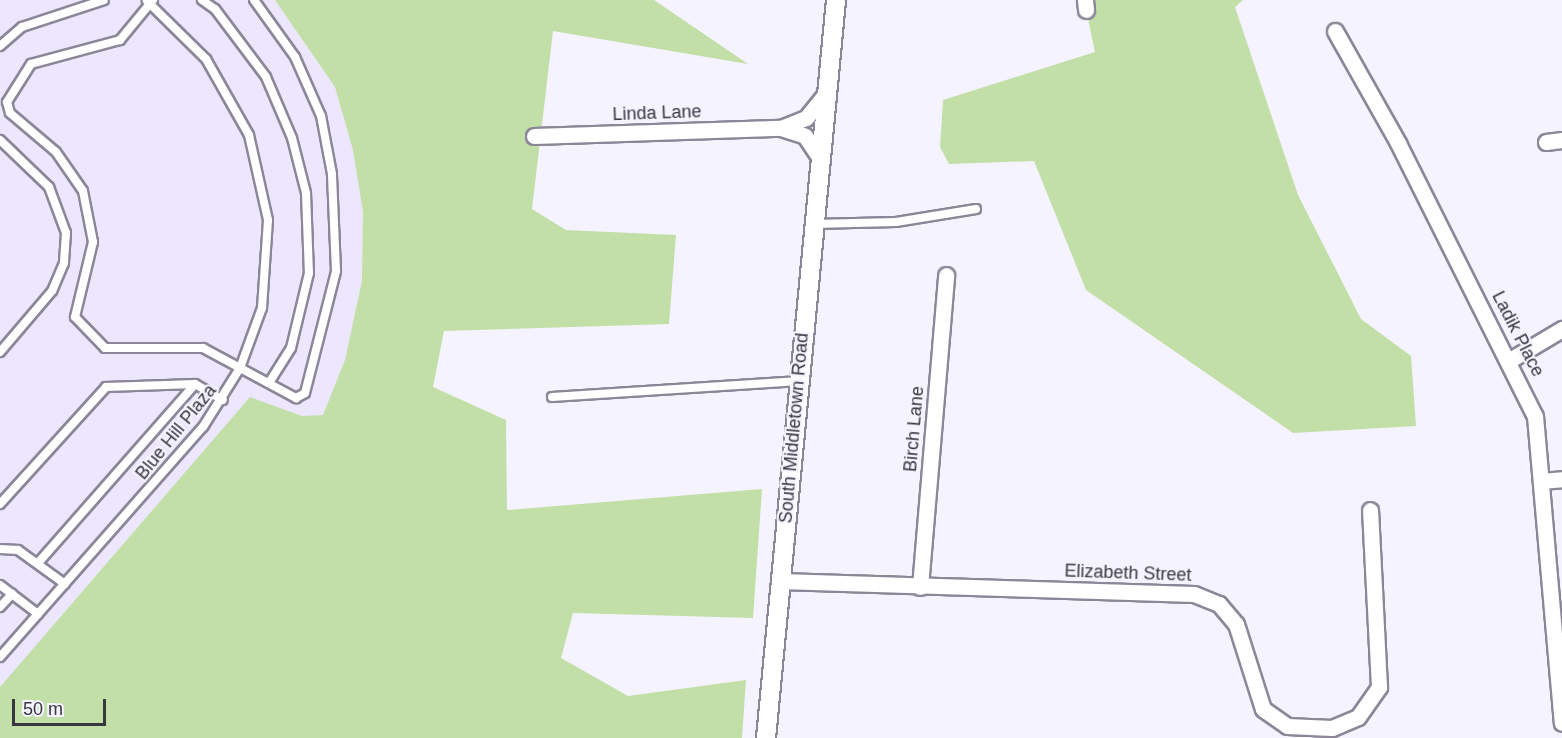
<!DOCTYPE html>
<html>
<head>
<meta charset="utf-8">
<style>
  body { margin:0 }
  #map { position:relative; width:1562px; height:738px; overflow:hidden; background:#f5f3ff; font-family:Helvetica,sans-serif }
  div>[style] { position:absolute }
  .built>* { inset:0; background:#ece7fd }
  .green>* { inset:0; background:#c2dfa7 }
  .roads { filter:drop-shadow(2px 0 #8b8799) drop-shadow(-2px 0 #8b8799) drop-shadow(0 2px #8b8799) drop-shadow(0 -2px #8b8799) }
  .service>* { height:8px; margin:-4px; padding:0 4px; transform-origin:4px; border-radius:4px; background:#fff }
  .minor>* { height:15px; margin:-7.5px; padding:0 7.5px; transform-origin:7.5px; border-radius:7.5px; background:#fff }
  .tertiary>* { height:18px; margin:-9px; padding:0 9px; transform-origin:9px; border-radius:9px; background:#fff }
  span { translate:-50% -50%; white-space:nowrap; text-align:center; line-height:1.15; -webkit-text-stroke:4.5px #f5f3ff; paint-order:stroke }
  .street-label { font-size:18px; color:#38363e }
  .scale { position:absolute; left:12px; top:699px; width:94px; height:27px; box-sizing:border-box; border:3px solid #38363e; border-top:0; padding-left:8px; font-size:18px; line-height:21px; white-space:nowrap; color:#38363e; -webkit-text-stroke:4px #f5f3ff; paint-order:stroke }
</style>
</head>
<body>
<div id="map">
  <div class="built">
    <div style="clip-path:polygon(0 0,292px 0,356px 126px,371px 275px,329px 421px,0 698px)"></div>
  </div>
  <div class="green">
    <div style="clip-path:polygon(275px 0,654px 0,748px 64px,553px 31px,532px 209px,566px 230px,676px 235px,669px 324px,444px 331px,433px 387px,506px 420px,507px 510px,762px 489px,753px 618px,573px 613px,561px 658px,628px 696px,746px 680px,742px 738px,0 738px,0 687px,250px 397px,302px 416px,323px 415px,345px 360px,362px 281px,363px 212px,353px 150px,335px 87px)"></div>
    <div style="clip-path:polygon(1084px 0,1243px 0,1235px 7px,1298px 195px,1361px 319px,1411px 356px,1416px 426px,1293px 433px,1086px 290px,1034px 161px,949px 164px,940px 147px,943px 100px,1095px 52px)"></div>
  </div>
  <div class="roads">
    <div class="service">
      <div style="left:153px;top:0;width:52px;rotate:129.5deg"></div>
      <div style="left:120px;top:40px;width:92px;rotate:164.9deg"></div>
      <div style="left:31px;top:64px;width:45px;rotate:122.3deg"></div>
      <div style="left:7px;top:102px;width:11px;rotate:75deg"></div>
      <div style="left:10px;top:113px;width:60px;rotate:40.3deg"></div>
      <div style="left:56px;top:152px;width:47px;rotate:55.3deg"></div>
      <div style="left:83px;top:191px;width:52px;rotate:78.9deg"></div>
      <div style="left:93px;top:242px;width:77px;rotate:103.5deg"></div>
      <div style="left:75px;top:317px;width:43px;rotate:45.9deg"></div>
      <div style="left:105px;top:348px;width:98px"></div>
      <div style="left:203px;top:348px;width:106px;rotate:28.3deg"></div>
      <div style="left:296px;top:398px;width:10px;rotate:-29deg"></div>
      <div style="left:305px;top:393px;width:126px;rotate:-75.7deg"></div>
      <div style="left:336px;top:271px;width:97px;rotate:-92.4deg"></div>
      <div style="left:332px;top:174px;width:59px;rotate:-100.7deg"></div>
      <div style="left:321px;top:116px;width:64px;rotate:-113.8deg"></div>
      <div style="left:295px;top:57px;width:70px;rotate:-125.7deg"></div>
      <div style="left:202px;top:0;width:16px;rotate:35deg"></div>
      <div style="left:215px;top:9px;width:85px;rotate:53.1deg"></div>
      <div style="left:266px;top:77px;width:66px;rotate:66.9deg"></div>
      <div style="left:292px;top:138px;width:57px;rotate:75.7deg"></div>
      <div style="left:306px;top:193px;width:80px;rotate:87.9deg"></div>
      <div style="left:309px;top:273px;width:77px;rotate:103.5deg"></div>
      <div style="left:291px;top:348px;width:41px;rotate:122.2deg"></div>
      <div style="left:0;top:46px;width:29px;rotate:-41deg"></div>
      <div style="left:22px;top:27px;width:86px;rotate:-18.2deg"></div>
      <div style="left:0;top:140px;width:68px;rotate:43.8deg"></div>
      <div style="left:49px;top:187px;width:49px;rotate:69.7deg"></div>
      <div style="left:66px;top:233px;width:30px;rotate:94deg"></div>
      <div style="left:64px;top:263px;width:30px;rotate:113deg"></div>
      <div style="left:52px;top:291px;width:80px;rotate:130.4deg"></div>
      <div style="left:813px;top:224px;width:83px;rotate:-1.4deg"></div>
      <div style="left:896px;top:222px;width:81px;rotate:-9.2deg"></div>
      <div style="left:552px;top:397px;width:248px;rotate:-3.7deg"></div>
      <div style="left:0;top:504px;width:158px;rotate:-47.8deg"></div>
      <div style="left:106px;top:387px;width:89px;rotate:-1.9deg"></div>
      <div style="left:0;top:549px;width:18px;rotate:3deg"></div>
      <div style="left:18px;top:550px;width:58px;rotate:35.9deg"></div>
      <div style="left:38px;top:563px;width:238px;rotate:-48.7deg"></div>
      <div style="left:195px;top:384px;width:32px;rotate:30deg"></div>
      <div style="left:0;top:585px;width:48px;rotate:37.3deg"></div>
      <div style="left:0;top:607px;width:18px;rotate:-47deg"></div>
      <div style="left:0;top:657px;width:307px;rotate:-48.6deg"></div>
      <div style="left:203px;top:427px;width:70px;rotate:-57.9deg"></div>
      <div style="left:240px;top:368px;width:64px;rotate:-69.9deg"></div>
      <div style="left:262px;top:308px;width:88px;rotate:-86.1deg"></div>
      <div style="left:268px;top:220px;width:87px;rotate:-102.6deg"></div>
      <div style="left:249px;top:135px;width:87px;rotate:-119.5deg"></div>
      <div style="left:206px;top:59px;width:83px;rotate:-135.5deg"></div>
    </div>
    <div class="minor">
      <div style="left:1085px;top:0;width:10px;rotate:84deg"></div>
      <div style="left:1335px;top:31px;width:129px;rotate:60.6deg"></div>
      <div style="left:1398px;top:143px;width:305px;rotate:63.4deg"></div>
      <div style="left:1535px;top:416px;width:308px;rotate:85deg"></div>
      <div style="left:781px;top:128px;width:25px;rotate:18deg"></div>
      <div style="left:805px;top:136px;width:25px;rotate:56deg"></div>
      <div style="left:534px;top:136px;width:247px;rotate:-1.9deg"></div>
      <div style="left:781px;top:128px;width:27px;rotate:-22deg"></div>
      <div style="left:806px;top:118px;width:28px;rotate:-51deg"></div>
      <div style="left:1546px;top:142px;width:16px;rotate:-7deg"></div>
      <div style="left:1510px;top:360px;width:61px;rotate:-30.8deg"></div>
      <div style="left:1541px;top:481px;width:21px;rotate:-5deg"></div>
      <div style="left:780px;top:581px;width:414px;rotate:1.8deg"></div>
      <div style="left:1194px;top:594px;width:27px;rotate:22deg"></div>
      <div style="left:1219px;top:604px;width:26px;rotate:50deg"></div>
      <div style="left:1236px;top:624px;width:89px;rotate:72.4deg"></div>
      <div style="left:1263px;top:709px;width:29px;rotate:35deg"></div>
      <div style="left:1287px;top:726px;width:45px;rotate:2.5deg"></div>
      <div style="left:1332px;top:728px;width:28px;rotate:-23deg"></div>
      <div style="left:1358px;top:717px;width:37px;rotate:-55deg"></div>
      <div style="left:1379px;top:687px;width:177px;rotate:-92.9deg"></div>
      <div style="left:920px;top:587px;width:313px;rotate:-85.2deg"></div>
    </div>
    <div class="tertiary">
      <div style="left:766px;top:738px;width:741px;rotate:-84.58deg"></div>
    </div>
  </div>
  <div class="street-label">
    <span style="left:657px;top:113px;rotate:-2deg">Linda Lane</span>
    <span style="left:1518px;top:334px;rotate:63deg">Ladik Place</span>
    <span style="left:794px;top:428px;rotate:-85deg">South Middletown Road</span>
    <span style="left:914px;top:429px;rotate:-85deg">Birch Lane</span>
    <span style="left:176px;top:432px;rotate:-51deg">Blue Hill Plaza</span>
    <span style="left:1128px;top:573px;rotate:2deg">Elizabeth Street</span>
  </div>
  <div class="scale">50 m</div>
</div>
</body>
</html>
